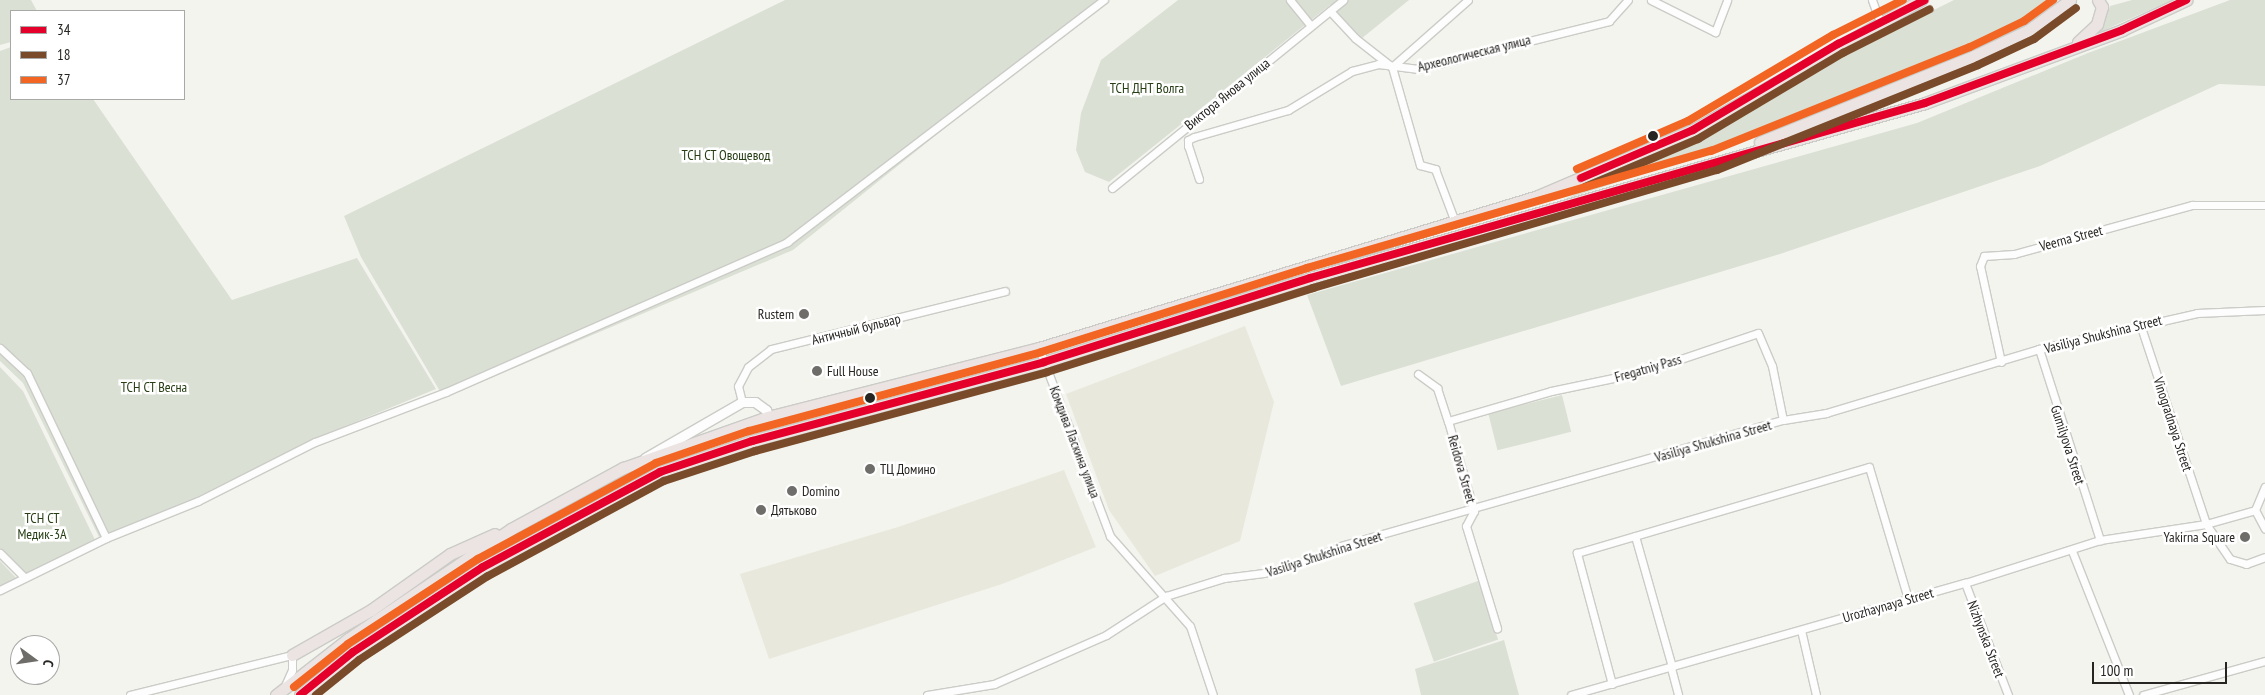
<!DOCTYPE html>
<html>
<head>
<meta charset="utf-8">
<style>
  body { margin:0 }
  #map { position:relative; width:2265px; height:695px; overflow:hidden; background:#f4f4ef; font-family:"PT Sans Narrow",sans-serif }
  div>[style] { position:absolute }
  .built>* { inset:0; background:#e9e8dc }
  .green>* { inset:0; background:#dae0d4; transform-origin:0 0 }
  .roads { filter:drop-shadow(1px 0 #cbcbc7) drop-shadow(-1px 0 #cbcbc7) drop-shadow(0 1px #cbcbc7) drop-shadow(0 -1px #cbcbc7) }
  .minor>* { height:7px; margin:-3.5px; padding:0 3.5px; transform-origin:3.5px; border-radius:3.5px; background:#fdfdfd }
  .tertiary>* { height:9px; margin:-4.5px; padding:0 4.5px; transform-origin:4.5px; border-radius:4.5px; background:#fdfdfd }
  .primary>* { height:11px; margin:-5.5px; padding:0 5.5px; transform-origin:5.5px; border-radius:5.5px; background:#ece4e3 }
  .bus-1>* { height:8px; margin:-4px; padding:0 4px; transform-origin:4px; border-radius:4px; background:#e4002b }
  .bus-2>* { height:8px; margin:-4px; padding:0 4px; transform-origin:4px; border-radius:4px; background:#7a4b2a }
  .bus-3>* { height:8px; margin:-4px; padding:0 4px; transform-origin:4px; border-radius:4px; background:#f26522 }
  .dots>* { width:14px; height:14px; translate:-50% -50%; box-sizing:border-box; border:2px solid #fff; border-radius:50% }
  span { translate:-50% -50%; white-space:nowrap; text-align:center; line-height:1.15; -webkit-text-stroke:5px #fff; paint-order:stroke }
  .street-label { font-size:14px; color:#262522 }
  .park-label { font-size:14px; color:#273e15 }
  .poi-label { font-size:14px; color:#262522 }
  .right { translate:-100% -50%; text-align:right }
  .left { translate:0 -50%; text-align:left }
  .legend { position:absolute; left:10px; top:10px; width:175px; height:90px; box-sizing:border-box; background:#fff; border:1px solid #a8a8a7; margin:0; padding:6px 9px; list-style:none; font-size:15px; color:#262522 }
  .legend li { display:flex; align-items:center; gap:10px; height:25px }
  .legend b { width:25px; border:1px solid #a8a8a7 }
  .north { position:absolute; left:10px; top:635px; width:50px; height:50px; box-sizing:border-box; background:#fff; border:1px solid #a8a8a7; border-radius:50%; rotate:104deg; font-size:14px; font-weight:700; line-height:20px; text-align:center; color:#262522 }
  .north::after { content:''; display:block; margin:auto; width:18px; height:22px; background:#6e6d6a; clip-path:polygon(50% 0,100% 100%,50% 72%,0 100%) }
  .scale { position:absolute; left:2092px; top:662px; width:135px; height:22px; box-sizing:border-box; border:2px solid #262522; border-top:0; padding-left:6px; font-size:15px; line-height:18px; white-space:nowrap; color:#262522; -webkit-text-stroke:4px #fff; paint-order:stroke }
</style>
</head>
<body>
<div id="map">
  <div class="built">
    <div style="clip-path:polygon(1245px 326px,1274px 402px,1240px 541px,1155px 576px,1109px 510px,1066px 394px)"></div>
    <div style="clip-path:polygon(1064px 470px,1096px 547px,1002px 584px,769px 659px,740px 574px,898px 527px)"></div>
  </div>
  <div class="green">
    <div style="clip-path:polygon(0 0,31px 0,37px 11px,11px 11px,11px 42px,0 45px)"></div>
    <div style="clip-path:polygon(785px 0,1104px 0,793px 250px,444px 398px,361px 257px,344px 216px)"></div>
    <div style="clip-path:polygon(1178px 0,1409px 0,1361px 39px,1330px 5px,1109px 182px,1085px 172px,1076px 150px,1081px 113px,1101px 60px)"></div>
    <div style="clip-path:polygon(1954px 0,2057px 0,2034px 21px,1954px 63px,1779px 129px,1563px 200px,1738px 118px,1859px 47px)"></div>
    <div style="clip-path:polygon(2132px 0,2172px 0,2100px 32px,2110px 6px)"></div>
    <div style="clip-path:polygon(2230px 0,2265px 0,2265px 86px,2219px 84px,2040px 166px,1780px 254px,1341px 386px,1307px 295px,1917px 123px,2088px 53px)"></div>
    <div style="clip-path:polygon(11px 47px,11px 99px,93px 99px,232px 300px,357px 258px,436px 389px,307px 442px,187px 502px,99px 537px,23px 383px,0 361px,0 51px)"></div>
    <div style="clip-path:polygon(0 367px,23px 391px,98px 546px,27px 579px,0 553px)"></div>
    <div style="left:1562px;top:395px;width:38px;height:76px;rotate:76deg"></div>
    <div style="clip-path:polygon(0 561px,22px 584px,0 596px)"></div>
    <div style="left:1478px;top:581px;width:62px;height:68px;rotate:71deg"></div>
    <div style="clip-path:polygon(1504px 640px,1519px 695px,1421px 695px,1415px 669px)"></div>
  </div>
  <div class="roads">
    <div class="minor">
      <div style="left:1290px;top:0;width:33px;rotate:51deg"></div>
      <div style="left:1651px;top:0;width:72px;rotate:26.6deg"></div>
      <div style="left:1715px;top:32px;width:34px;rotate:-69deg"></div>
      <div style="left:1872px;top:0;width:23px;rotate:70deg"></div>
      <div style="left:1330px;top:11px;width:37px;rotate:47deg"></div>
      <div style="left:1355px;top:38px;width:47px;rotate:38.1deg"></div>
      <div style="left:1392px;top:67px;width:102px;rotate:74.1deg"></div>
      <div style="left:1420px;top:165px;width:16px;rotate:15deg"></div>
      <div style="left:1435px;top:169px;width:57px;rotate:69.3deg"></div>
      <div style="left:1392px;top:67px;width:101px;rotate:-41.4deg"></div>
      <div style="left:1199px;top:179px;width:35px;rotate:-108deg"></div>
      <div style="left:1188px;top:146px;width:6px;rotate:-90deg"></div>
      <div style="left:1188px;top:140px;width:7px;rotate:-27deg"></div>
      <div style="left:1194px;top:137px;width:98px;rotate:-16deg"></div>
      <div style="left:1288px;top:110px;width:75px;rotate:-31.4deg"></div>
      <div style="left:1352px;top:71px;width:27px;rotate:-15deg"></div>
      <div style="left:1378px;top:64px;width:39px;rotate:7deg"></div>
      <div style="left:1417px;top:69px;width:198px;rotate:-14deg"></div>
      <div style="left:1609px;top:21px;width:28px;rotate:-48deg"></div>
      <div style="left:1112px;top:188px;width:298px;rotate:-39.1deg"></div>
      <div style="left:2140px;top:324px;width:211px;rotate:71.7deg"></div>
      <div style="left:2206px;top:524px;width:42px;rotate:55.6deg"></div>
      <div style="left:2230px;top:559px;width:17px;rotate:17deg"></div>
      <div style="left:2246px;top:564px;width:20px;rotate:-20deg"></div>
      <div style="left:0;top:348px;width:37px;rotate:43deg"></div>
      <div style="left:27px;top:373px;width:183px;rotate:64.4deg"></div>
      <div style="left:1039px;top:348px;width:201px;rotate:69.3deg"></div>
      <div style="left:1110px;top:536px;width:120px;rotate:48.4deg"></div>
      <div style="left:1190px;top:626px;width:73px;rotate:71.6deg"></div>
      <div style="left:2039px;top:349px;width:201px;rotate:72.3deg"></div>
      <div style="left:2001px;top:362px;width:98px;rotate:-102.3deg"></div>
      <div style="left:1980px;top:266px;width:11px;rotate:-68deg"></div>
      <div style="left:1984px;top:256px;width:30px;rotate:-4deg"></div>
      <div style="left:2014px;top:254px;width:185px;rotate:-15.4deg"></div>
      <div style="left:2192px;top:205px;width:73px"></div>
      <div style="left:1418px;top:374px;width:24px;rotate:36deg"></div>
      <div style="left:1437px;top:388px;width:35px;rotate:72deg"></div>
      <div style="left:1448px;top:421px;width:94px;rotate:73.9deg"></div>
      <div style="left:1474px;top:511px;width:17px;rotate:118deg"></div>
      <div style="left:1466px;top:526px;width:107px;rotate:73.1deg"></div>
      <div style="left:742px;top:402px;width:16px;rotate:-104deg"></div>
      <div style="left:738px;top:386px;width:21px;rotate:-62deg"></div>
      <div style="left:748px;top:367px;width:29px;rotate:-38deg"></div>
      <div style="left:771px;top:349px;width:241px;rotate:-13.9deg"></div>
      <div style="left:1448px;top:421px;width:107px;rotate:-16.2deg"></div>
      <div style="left:1551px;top:391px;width:93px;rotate:-11.8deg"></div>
      <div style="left:1642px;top:372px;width:122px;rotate:-18.6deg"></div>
      <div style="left:1758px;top:333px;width:36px;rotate:67deg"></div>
      <div style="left:1772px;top:366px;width:55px;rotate:78.5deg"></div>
      <div style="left:2255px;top:510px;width:25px;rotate:-67deg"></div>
      <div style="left:1635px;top:536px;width:136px;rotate:74.2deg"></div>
      <div style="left:2072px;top:551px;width:155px;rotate:68.4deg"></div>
      <div style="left:0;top:553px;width:34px;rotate:45deg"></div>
      <div style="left:1965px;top:583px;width:120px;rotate:69deg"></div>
      <div style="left:0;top:590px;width:118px;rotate:-26.1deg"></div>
      <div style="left:106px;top:538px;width:99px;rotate:-21.9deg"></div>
      <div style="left:198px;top:501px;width:131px;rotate:-26.8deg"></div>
      <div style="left:315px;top:442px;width:140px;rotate:-20.9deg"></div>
      <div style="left:446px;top:392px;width:373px;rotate:-23.7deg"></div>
      <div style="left:787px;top:242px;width:399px;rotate:-37.4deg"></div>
      <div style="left:1801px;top:630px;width:67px;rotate:77deg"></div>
      <div style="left:1671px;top:668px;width:28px;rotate:75deg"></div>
      <div style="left:1612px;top:684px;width:136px;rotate:-105deg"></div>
      <div style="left:1577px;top:553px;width:304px;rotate:-16.4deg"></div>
      <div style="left:1869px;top:467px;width:138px;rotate:73.5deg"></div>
      <div style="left:130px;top:695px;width:167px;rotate:-13.9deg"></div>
      <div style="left:292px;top:655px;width:15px;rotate:90deg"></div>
      <div style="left:292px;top:670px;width:17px;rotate:114deg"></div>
      <div style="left:927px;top:695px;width:68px;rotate:-9.3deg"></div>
      <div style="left:994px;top:684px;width:122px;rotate:-23.6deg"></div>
      <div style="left:1106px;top:635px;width:72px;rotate:-33deg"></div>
      <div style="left:1166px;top:596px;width:61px;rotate:-17.2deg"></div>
      <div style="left:1224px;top:578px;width:40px;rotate:-7.1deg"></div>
      <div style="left:1264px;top:573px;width:45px;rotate:-15.6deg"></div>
      <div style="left:1307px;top:561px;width:36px;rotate:-24deg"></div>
      <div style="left:1340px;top:546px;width:461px;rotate:-15.9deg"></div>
      <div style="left:1783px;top:420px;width:44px;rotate:-9.2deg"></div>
      <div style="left:1826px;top:413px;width:222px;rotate:-16.7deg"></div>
      <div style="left:2039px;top:349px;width:162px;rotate:-12.8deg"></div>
      <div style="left:2197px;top:313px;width:68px;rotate:-2.5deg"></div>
      <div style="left:1571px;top:695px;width:410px;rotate:-15.9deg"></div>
      <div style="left:1965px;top:583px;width:142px;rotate:-17.7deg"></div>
      <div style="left:2100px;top:540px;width:107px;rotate:-8.6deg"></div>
      <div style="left:2206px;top:524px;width:51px;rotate:-15.9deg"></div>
      <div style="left:2255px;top:510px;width:21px;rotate:62deg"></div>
      <div style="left:2143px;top:695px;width:127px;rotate:-15.6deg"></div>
    </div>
    <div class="tertiary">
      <div style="left:645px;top:458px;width:112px;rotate:-30deg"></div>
      <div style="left:742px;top:402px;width:13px"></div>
      <div style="left:755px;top:402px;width:14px;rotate:36deg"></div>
      <div style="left:766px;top:410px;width:7px;rotate:74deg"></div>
    </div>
    <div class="primary">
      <div style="left:2078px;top:42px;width:26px;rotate:-43deg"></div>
      <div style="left:2097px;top:24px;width:18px;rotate:-74deg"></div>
      <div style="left:2102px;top:7px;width:8px;rotate:-120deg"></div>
      <div style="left:1760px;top:142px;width:231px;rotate:-21.9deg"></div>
      <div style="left:1974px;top:56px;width:61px;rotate:-25.3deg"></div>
      <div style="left:2029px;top:30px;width:51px;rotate:-36.2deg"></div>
      <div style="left:292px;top:655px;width:91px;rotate:-29.7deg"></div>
      <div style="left:371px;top:610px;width:97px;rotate:-35.3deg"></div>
      <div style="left:450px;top:554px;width:49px;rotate:-24deg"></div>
      <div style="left:276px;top:695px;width:91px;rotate:-37.9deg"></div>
      <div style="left:348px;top:639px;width:197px;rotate:-34deg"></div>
      <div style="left:511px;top:529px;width:128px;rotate:-28.6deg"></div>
      <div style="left:623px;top:468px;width:154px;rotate:-19.4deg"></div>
      <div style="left:768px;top:417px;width:280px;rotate:-14.3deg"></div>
      <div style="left:1039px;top:348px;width:522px;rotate:-16.94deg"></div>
      <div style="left:1538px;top:196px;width:168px;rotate:-23.1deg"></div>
      <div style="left:1693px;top:130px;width:262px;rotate:-29.7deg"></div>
      <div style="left:300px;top:695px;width:68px;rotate:-39.1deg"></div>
      <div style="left:353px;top:652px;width:155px;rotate:-33.2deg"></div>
      <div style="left:483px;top:567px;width:201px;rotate:-28.2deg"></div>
      <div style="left:660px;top:472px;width:97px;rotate:-18.6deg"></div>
      <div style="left:752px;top:441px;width:302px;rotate:-15.1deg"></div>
      <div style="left:1044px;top:362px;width:279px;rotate:-17.5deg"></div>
      <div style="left:1310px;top:278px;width:639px;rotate:-15.88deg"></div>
      <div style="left:1925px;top:103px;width:210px;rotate:-20.3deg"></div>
      <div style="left:2122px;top:30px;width:71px;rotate:-25.1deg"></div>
    </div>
  </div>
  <div class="bus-1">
    <div style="left:1581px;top:178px;width:122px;rotate:-23.2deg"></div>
    <div style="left:1693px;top:130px;width:169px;rotate:-30.7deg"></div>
    <div style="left:1838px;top:44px;width:97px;rotate:-26.8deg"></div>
    <div style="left:300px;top:695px;width:68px;rotate:-39.1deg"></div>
    <div style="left:353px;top:652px;width:155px;rotate:-33.2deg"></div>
    <div style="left:483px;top:567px;width:201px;rotate:-28.2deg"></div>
    <div style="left:660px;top:472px;width:97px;rotate:-18.6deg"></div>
    <div style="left:752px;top:441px;width:302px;rotate:-15.1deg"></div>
    <div style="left:1044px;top:362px;width:279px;rotate:-17.5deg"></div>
    <div style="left:1310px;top:278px;width:639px;rotate:-15.88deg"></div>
    <div style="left:1925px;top:103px;width:210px;rotate:-20.3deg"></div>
    <div style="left:2122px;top:30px;width:71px;rotate:-25.1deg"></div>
  </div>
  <div class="bus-2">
    <div style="left:1585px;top:187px;width:123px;rotate:-23deg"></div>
    <div style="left:1698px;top:139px;width:169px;rotate:-30.7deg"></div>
    <div style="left:1843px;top:53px;width:97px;rotate:-26.8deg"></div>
    <div style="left:316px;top:695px;width:55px;rotate:-39.1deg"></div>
    <div style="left:359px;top:660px;width:154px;rotate:-33.1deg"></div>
    <div style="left:488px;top:576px;width:200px;rotate:-28.4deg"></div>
    <div style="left:664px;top:481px;width:96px;rotate:-18.2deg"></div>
    <div style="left:755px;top:451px;width:302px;rotate:-15.1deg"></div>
    <div style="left:1047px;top:372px;width:279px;rotate:-17.5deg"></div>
    <div style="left:1313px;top:288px;width:421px;rotate:-16.3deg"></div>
    <div style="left:1717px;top:170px;width:281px;rotate:-21.9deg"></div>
    <div style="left:1978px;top:65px;width:62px;rotate:-24.9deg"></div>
    <div style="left:2034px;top:39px;width:52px;rotate:-36.4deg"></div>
  </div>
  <div class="bus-3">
    <div style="left:1577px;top:169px;width:121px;rotate:-23.4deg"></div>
    <div style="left:1688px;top:121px;width:169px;rotate:-30.7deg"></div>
    <div style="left:1833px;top:35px;width:78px;rotate:-26.6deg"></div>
    <div style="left:294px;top:687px;width:69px;rotate:-38.5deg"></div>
    <div style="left:348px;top:644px;width:155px;rotate:-33.2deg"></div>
    <div style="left:478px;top:559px;width:202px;rotate:-28.3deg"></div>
    <div style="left:656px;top:463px;width:98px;rotate:-19deg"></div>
    <div style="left:749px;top:431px;width:302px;rotate:-15.1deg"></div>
    <div style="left:1041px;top:352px;width:279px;rotate:-17.5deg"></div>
    <div style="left:1307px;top:268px;width:421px;rotate:-16.2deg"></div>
    <div style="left:1711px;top:151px;width:279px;rotate:-21.9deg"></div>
    <div style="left:1970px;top:47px;width:60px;rotate:-25.7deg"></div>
    <div style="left:2024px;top:21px;width:36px;rotate:-36deg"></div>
  </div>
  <div class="dots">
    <div style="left:1653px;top:136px;background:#262522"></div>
    <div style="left:804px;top:314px;background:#6e6d6a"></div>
    <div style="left:817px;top:371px;background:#6e6d6a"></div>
    <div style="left:870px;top:398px;background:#262522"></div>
    <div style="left:870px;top:469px;background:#6e6d6a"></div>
    <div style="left:792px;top:491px;background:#6e6d6a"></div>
    <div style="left:761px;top:510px;background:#6e6d6a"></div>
    <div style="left:2245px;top:537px;background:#6e6d6a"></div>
  </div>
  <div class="street-label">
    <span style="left:1474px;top:53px;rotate:-14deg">Археологическая улица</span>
    <span style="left:1227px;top:94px;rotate:-39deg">Виктора Янова улица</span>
    <span style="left:2071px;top:238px;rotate:-15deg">Veerna Street</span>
    <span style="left:856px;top:329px;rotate:-14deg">Античный бульвар</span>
    <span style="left:2103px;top:334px;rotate:-14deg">Vasiliya Shukshina Street</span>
    <span style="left:1648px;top:368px;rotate:-16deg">Fregatniy Pass</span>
    <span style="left:2173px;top:424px;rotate:72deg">Vinogradnaya Street</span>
    <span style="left:1713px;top:441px;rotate:-16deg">Vasiliya Shukshina Street</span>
    <span style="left:1075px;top:442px;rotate:69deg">Комдива Ласкина улица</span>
    <span style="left:2068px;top:445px;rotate:72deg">Gumilyova Street</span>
    <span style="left:1462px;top:469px;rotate:74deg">Reidova Street</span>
    <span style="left:1324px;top:554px;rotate:-18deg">Vasiliya Shukshina Street</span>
    <span style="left:1888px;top:605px;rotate:-16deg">Urozhaynaya Street</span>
    <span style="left:1986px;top:639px;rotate:69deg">Nizhynska Street</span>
  </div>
  <div class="park-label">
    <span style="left:1147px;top:88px">ТСН ДНТ Волга</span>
    <span style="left:726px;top:155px">ТСН СТ Овощевод</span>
    <span style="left:154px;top:387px">ТСН СТ Весна</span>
    <span style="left:42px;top:526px">ТСН СТ<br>Медик-3А</span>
  </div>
  <div class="poi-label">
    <span class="right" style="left:794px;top:314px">Rustem</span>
    <span class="left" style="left:827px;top:371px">Full House</span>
    <span class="left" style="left:880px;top:469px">ТЦ Домино</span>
    <span class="left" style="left:802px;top:491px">Domino</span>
    <span class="left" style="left:771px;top:510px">Дятьково</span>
    <span class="right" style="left:2235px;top:537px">Yakirna Square</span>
  </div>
  <ul class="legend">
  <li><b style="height:6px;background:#e4002b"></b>34</li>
  <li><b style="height:6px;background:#7a4b2a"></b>18</li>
  <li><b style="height:6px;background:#f26522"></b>37</li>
  </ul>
  <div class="north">С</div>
  <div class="scale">100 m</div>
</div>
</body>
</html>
